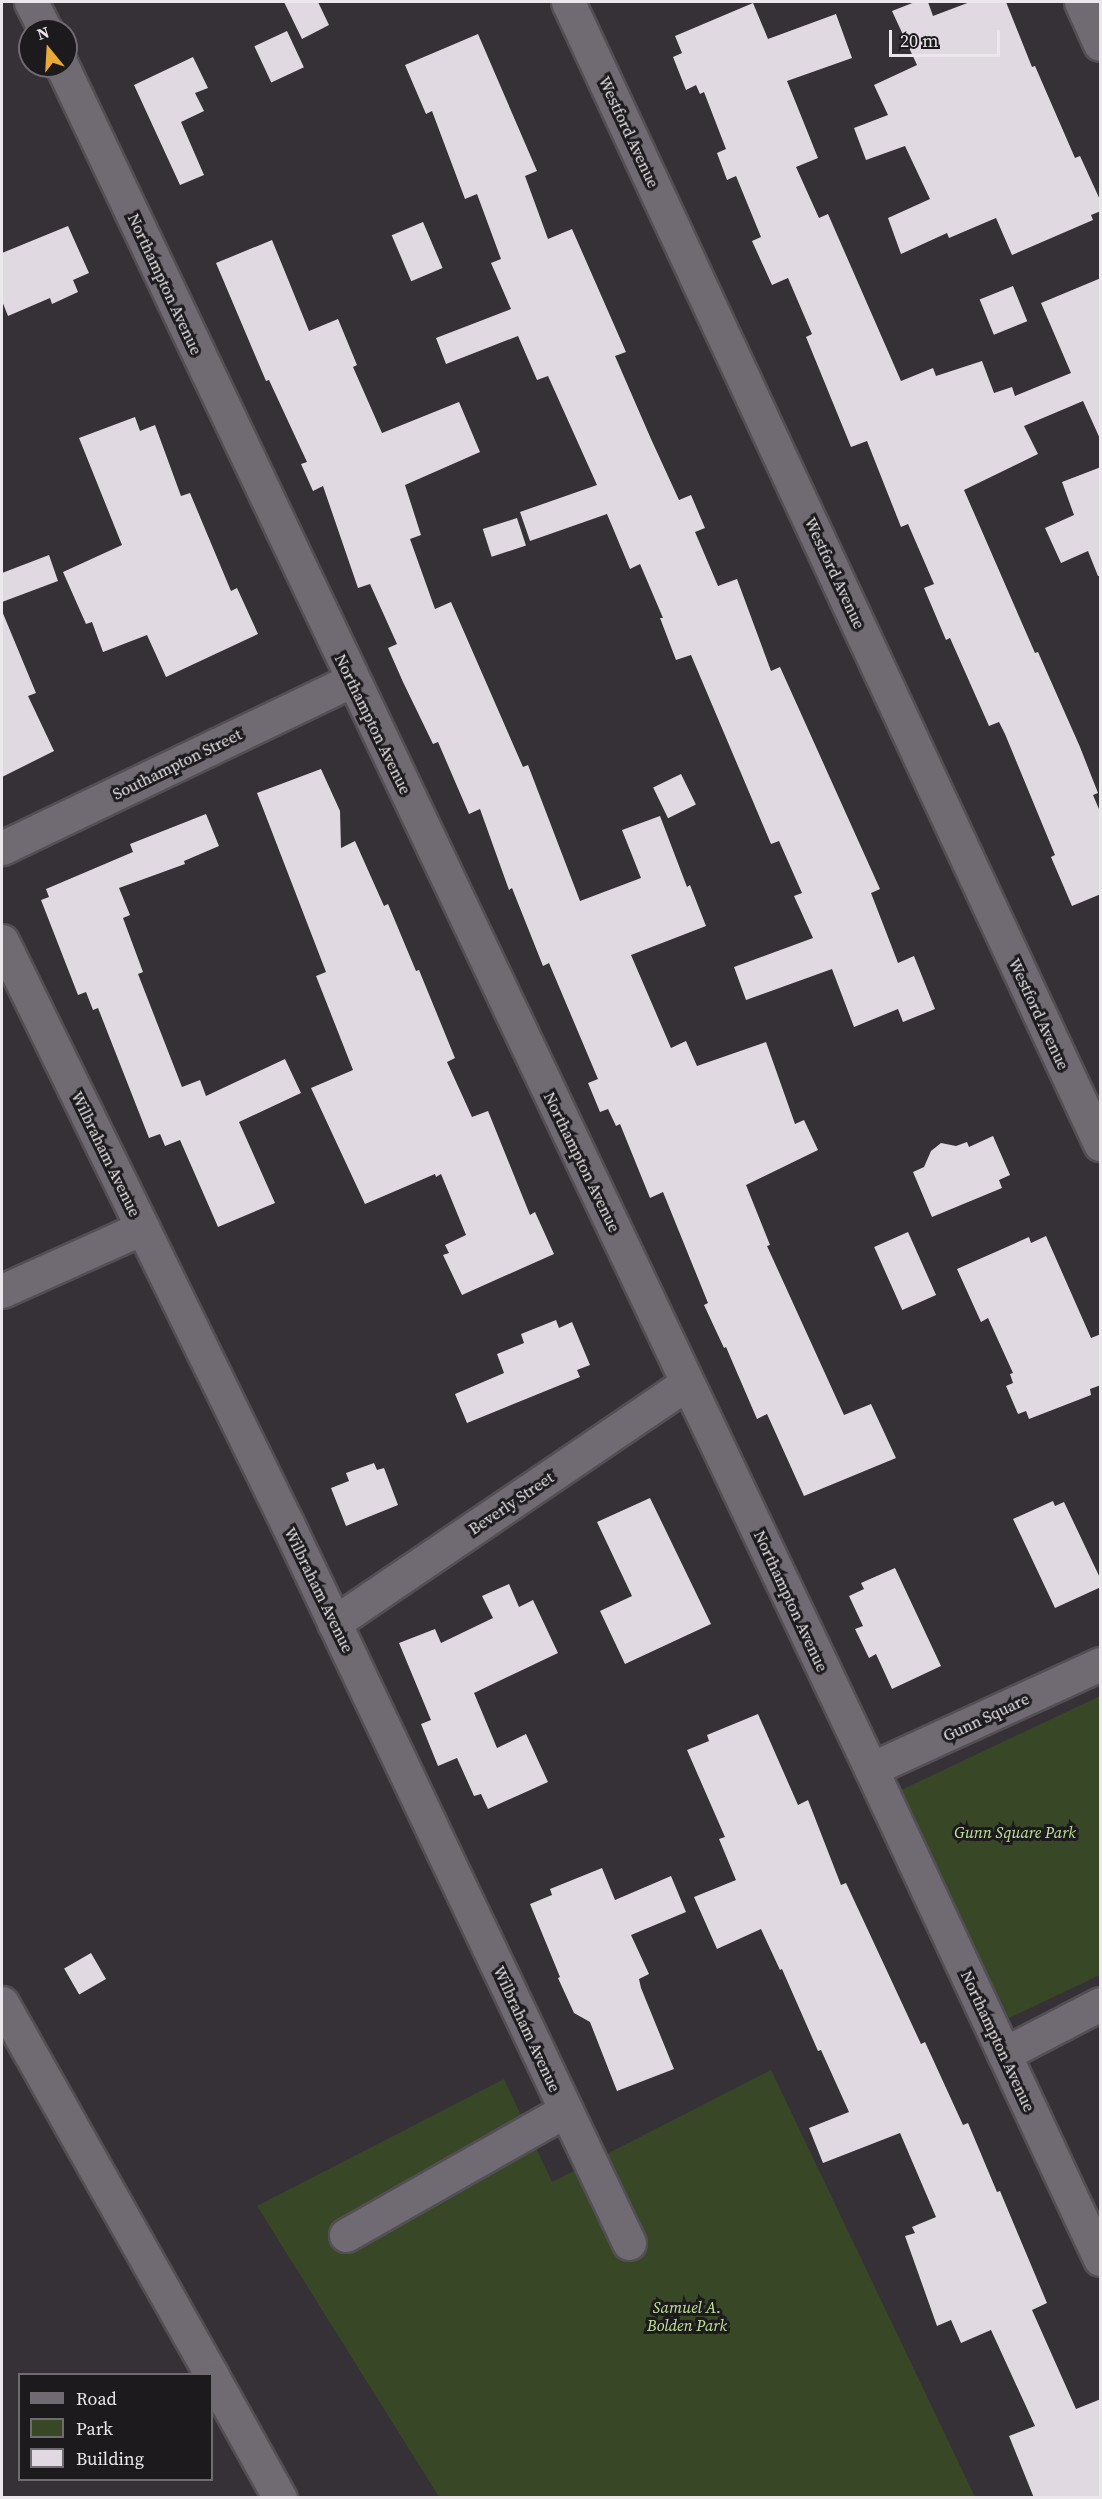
<!DOCTYPE html>
<html>
<head>
<meta charset="utf-8">
<style>
  body { margin:0 }
  #map { position:relative; width:1102px; height:2499px; overflow:hidden; background:#363137; font-family:"Source Serif 4",serif }
  div>[style] { position:absolute }
  .green>* { inset:0; background:#384726 }
  .building>* { inset:0; background:#e0d9e1; transform-origin:0 0 }
  .roads { filter:drop-shadow(2px 0 #534f54) drop-shadow(-2px 0 #534f54) drop-shadow(0 2px #534f54) drop-shadow(0 -2px #534f54) }
  .minor>* { height:33px; margin:-16.5px; padding:0 16.5px; transform-origin:16.5px; border-radius:16.5px; background:#706b72 }
  span { translate:-50% -50%; white-space:nowrap; text-align:center; line-height:1.15; -webkit-text-stroke:6px #1c1a1d; paint-order:stroke }
  .street-label { font-size:16px; color:#ebe7ec }
  .park-label { font-size:16px; color:#c1e398; font-style:italic }
  .frame { position:absolute; inset:0; border:3px solid #ebe7ec; pointer-events:none }
  .legend { position:absolute; left:18px; top:2373px; width:195px; height:108px; box-sizing:border-box; background:#1c1a1d; border:2px solid #6f6c70; margin:0; padding:8px 10px; list-style:none; font-size:18px; color:#ebe7ec }
  .legend li { display:flex; align-items:center; gap:12px; height:30px }
  .legend b { width:30px; border:2px solid #6f6c70 }
  .north { position:absolute; left:18px; top:18px; width:60px; height:60px; box-sizing:border-box; background:#1c1a1d; border:2px solid #6f6c70; border-radius:50%; rotate:342deg; font-size:16px; font-weight:700; line-height:24px; text-align:center; color:#ebe7ec }
  .north::after { content:''; display:block; margin:auto; width:21px; height:27px; background:#e9aa38; clip-path:polygon(50% 0,100% 100%,50% 72%,0 100%) }
  .scale { position:absolute; left:889px; top:30px; width:111px; height:27px; box-sizing:border-box; border:3px solid #ebe7ec; border-top:0; padding-left:8px; font-size:18px; line-height:21px; white-space:nowrap; color:#ebe7ec; -webkit-text-stroke:4px #1c1a1d; paint-order:stroke }
</style>
</head>
<body>
<div id="map">
  <div class="green">
    <div style="clip-path:polygon(1100px 1696px,1100px 1975px,1009px 2018px,899px 1791px)"></div>
    <div style="clip-path:polygon(771px 2070px,975px 2497px,439px 2497px,257px 2206px,504px 2079px,552px 2182px)"></div>
  </div>
  <div class="building">
    <div style="clip-path:polygon(284px 2px,318px 2px,329px 25px,302px 39px)"></div>
    <div style="clip-path:polygon(915px 2px,928px 2px,933px 16px,970px 2px,1006px 2px,1032px 67px,1035px 66px,1075px 158px,1080px 156px,1101px 202px,1101px 211px,1091px 215px,1093px 220px,1012px 255px,996px 218px,949px 238px,947px 233px,901px 254px,888px 218px,930px 199px,905px 146px,866px 160px,854px 128px,888px 115px,874px 85px,917px 65px,892px 11px)"></div>
    <div style="clip-path:polygon(753px 3px,768px 39px,836px 14px,852px 58px,787px 81px,818px 158px,796px 167px,819px 218px,828px 214px,901px 381px,933px 368px,936px 376px,982px 361px,994px 393px,1012px 387px,1015px 396px,1071px 373px,1041px 303px,1101px 278px,1101px 441px,1083px 401px,1024px 426px,1038px 454px,964px 490px,1035px 653px,1038px 652px,1080px 747px,1098px 793px,1093px 795px,1101px 814px,1101px 894px,1072px 906px,1051px 857px,1055px 855px,1005px 734px,999px 722px,989px 726px,950px 638px,946px 640px,924px 588px,934px 584px,908px 524px,901px 527px,867px 441px,851px 447px,806px 337px,812px 334px,788px 278px,772px 285px,752px 241px,761px 237px,736px 176px,727px 180px,717px 153px,726px 149px,704px 92px,700px 94px,696px 85px,686px 90px,673px 57px,682px 53px,675px 36px)"></div>
    <div style="left:287px;top:31px;width:40px;height:36px;rotate:65deg"></div>
    <div style="clip-path:polygon(478px 34px,537px 171px,525px 176px,548px 239px,572px 229px,626px 352px,615px 356px,651px 439px,679px 500px,691px 495px,705px 528px,695px 532px,718px 586px,737px 579px,771px 671px,780px 667px,880px 889px,871px 893px,898px 963px,914px 956px,935px 1009px,903px 1022px,898px 1009px,854px 1027px,832px 969px,746px 1000px,734px 967px,813px 938px,794px 896px,802px 893px,779px 841px,771px 844px,691px 655px,676px 660px,660px 618px,663px 618px,640px 564px,630px 569px,607px 514px,530px 541px,520px 512px,597px 485px,548px 376px,537px 380px,518px 336px,446px 364px,436px 338px,511px 309px,491px 263px,501px 259px,477px 194px,465px 199px,432px 111px,426px 114px,405px 65px)"></div>
    <div style="clip-path:polygon(193px 57px,208px 88px,195px 93px,204px 111px,181px 122px,204px 175px,180px 185px,134px 85px)"></div>
    <div style="left:423px;top:222px;width:50px;height:34px;rotate:67deg"></div>
    <div style="clip-path:polygon(68px 226px,89px 273px,73px 280px,78px 292px,52px 304px,50px 298px,8px 316px,2px 301px,2px 253px)"></div>
    <div style="clip-path:polygon(272px 240px,309px 331px,338px 319px,357px 365px,353px 367px,382px 433px,459px 402px,480px 452px,405px 485px,421px 535px,410px 539px,435px 609px,451px 602px,523px 767px,528px 765px,580px 901px,641px 878px,622px 830px,660px 816px,687px 887px,690px 885px,706px 926px,631px 955px,671px 1048px,686px 1041px,697px 1066px,766px 1042px,795px 1124px,804px 1120px,818px 1150px,746px 1185px,770px 1245px,767px 1246px,844px 1415px,871px 1404px,896px 1458px,804px 1496px,767px 1414px,757px 1419px,726px 1347px,724px 1348px,704px 1305px,708px 1303px,663px 1192px,650px 1198px,620px 1124px,616px 1126px,608px 1109px,600px 1112px,588px 1083px,598px 1079px,549px 963px,543px 966px,512px 888px,509px 890px,480px 809px,469px 814px,438px 742px,433px 744px,403px 682px,388px 648px,397px 644px,370px 584px,358px 588px,323px 486px,313px 491px,301px 464px,307px 462px,269px 380px,266px 381px,216px 263px)"></div>
    <div style="left:1013px;top:286px;width:38px;height:36px;rotate:68deg"></div>
    <div style="clip-path:polygon(135px 417px,140px 431px,155px 425px,181px 496px,190px 493px,231px 591px,237px 588px,258px 634px,166px 677px,147px 635px,103px 652px,92px 622px,86px 624px,63px 572px,122px 545px,79px 438px)"></div>
    <div style="clip-path:polygon(1101px 467px,1101px 576px,1098px 576px,1088px 551px,1061px 563px,1045px 528px,1074px 515px,1062px 482px)"></div>
    <div style="left:517px;top:518px;width:29px;height:36px;rotate:72deg"></div>
    <div style="clip-path:polygon(49px 555px,58px 581px,2px 602px,2px 573px)"></div>
    <div style="clip-path:polygon(2px 611px,36px 693px,28px 696px,54px 751px,2px 777px)"></div>
    <div style="clip-path:polygon(321px 769px,340px 811px,341px 848px,355px 841px,384px 906px,388px 904px,416px 971px,419px 970px,455px 1058px,447px 1062px,472px 1117px,488px 1111px,530px 1215px,535px 1212px,554px 1254px,462px 1295px,443px 1255px,449px 1253px,445px 1245px,466px 1235px,441px 1174px,436px 1177px,435px 1174px,365px 1204px,311px 1088px,353px 1070px,316px 976px,326px 972px,257px 793px)"></div>
    <div style="left:681px;top:774px;width:34px;height:31px;rotate:64deg"></div>
    <div style="clip-path:polygon(206px 814px,219px 846px,184px 861px,185px 864px,119px 888px,130px 915px,123px 918px,143px 972px,138px 974px,182px 1087px,200px 1080px,206px 1096px,285px 1059px,301px 1093px,239px 1122px,275px 1203px,218px 1227px,180px 1140px,165px 1146px,160px 1134px,149px 1138px,98px 1008px,93px 1010px,86px 992px,78px 995px,41px 900px,49px 897px,46px 889px,133px 852px,130px 844px)"></div>
    <div style="clip-path:polygon(993px 1136px,1010px 1175px,999px 1180px,1002px 1188px,932px 1217px,913px 1172px,924px 1167px,931px 1151px,941px 1143px,956px 1146px,967px 1142px,969px 1147px)"></div>
    <div style="left:908px;top:1232px;width:69px;height:37px;rotate:66deg"></div>
    <div style="clip-path:polygon(1046px 1236px,1091px 1338px,1101px 1334px,1101px 1385px,1090px 1389px,1091px 1395px,1029px 1419px,1026px 1411px,1018px 1414px,1006px 1386px,1013px 1383px,1010px 1374px,1013px 1373px,988px 1318px,981px 1322px,957px 1269px,1029px 1237px,1031px 1243px)"></div>
    <div style="clip-path:polygon(556px 1320px,559px 1328px,572px 1322px,590px 1365px,577px 1370px,580px 1377px,467px 1423px,455px 1394px,504px 1373px,497px 1354px,524px 1343px,521px 1334px)"></div>
    <div style="clip-path:polygon(374px 1463px,377px 1470px,384px 1468px,398px 1505px,346px 1526px,331px 1488px,349px 1481px,346px 1473px)"></div>
    <div style="clip-path:polygon(650px 1498px,711px 1624px,625px 1664px,600px 1611px,632px 1596px,597px 1522px)"></div>
    <div style="clip-path:polygon(1053px 1501px,1055px 1506px,1064px 1502px,1101px 1580px,1101px 1587px,1055px 1608px,1013px 1519px)"></div>
    <div style="clip-path:polygon(895px 1568px,941px 1666px,892px 1689px,876px 1654px,869px 1658px,855px 1629px,863px 1626px,849px 1596px,864px 1589px,861px 1583px)"></div>
    <div style="clip-path:polygon(509px 1584px,519px 1607px,533px 1600px,558px 1653px,474px 1693px,497px 1748px,526px 1734px,548px 1782px,488px 1809px,481px 1794px,474px 1796px,457px 1758px,438px 1766px,421px 1724px,431px 1720px,399px 1643px,435px 1629px,441px 1643px,493px 1618px,482px 1596px)"></div>
    <div style="clip-path:polygon(758px 1714px,798px 1805px,808px 1800px,841px 1885px,846px 1883px,921px 2044px,925px 2042px,963px 2125px,968px 2123px,997px 2192px,1000px 2191px,1047px 2303px,1032px 2310px,1076px 2409px,1101px 2399px,1101px 2498px,1034px 2498px,1009px 2436px,1035px 2426px,991px 2330px,961px 2343px,951px 2320px,937px 2326px,905px 2236px,915px 2233px,912px 2227px,936px 2217px,900px 2133px,823px 2163px,809px 2128px,849px 2112px,821px 2050px,818px 2051px,782px 1969px,780px 1970px,761px 1929px,717px 1949px,694px 1897px,736px 1880px,719px 1839px,725px 1837px,687px 1750px,709px 1741px,707px 1735px)"></div>
    <div style="clip-path:polygon(602px 1868px,615px 1900px,671px 1876px,686px 1912px,631px 1935px,649px 1974px,639px 1979px,641px 1988px,674px 2069px,617px 2091px,590px 2022px,574px 2013px,558px 1978px,560px 1977px,530px 1904px,552px 1895px,550px 1889px)"></div>
    <div style="left:91px;top:1953px;width:30px;height:31px;rotate:60deg"></div>
  </div>
  <div class="roads">
    <div class="minor">
      <div style="left:31px;top:2px;width:31px;rotate:63deg"></div>
      <div style="left:568px;top:2px;width:1260px;rotate:65.02deg"></div>
      <div style="left:1081px;top:2px;width:46px;rotate:65.7deg"></div>
      <div style="left:62px;top:66px;width:1885px;rotate:64.59deg"></div>
      <div style="left:871px;top:1769px;width:541px;rotate:64.95deg"></div>
      <div style="left:2px;top:848px;width:388px;rotate:-25.6deg"></div>
      <div style="left:2px;top:941px;width:648px;rotate:63.91deg"></div>
      <div style="left:287px;top:1523px;width:797px;rotate:64.59deg"></div>
      <div style="left:2px;top:1291px;width:154px;rotate:-24.2deg"></div>
      <div style="left:334px;top:1623px;width:427px;rotate:-34.2deg"></div>
      <div style="left:871px;top:1769px;width:252px;rotate:-24.6deg"></div>
      <div style="left:2px;top:2003px;width:426px;rotate:60.6deg"></div>
      <div style="left:1004px;top:2054px;width:108px;rotate:-27.5deg"></div>
      <div style="left:346px;top:2235px;width:253px;rotate:-29.6deg"></div>
      <div style="left:212px;top:2376px;width:140px;rotate:60.9deg"></div>
    </div>
  </div>
  <div class="street-label">
    <span style="left:629px;top:132px;rotate:65deg">Westford Avenue</span>
    <span style="left:165px;top:284px;rotate:65deg">Northampton Avenue</span>
    <span style="left:835px;top:573px;rotate:65deg">Westford Avenue</span>
    <span style="left:373px;top:724px;rotate:64deg">Northampton Avenue</span>
    <span style="left:177px;top:764px;rotate:-26deg">Southampton Street</span>
    <span style="left:1039px;top:1014px;rotate:65deg">Westford Avenue</span>
    <span style="left:106px;top:1154px;rotate:64deg">Wilbraham Avenue</span>
    <span style="left:582px;top:1162px;rotate:64deg">Northampton Avenue</span>
    <span style="left:511px;top:1503px;rotate:-34deg">Beverly Street</span>
    <span style="left:319px;top:1590px;rotate:64deg">Wilbraham Avenue</span>
    <span style="left:791px;top:1601px;rotate:65deg">Northampton Avenue</span>
    <span style="left:986px;top:1717px;rotate:-25deg">Gunn Square</span>
    <span style="left:527px;top:2029px;rotate:65deg">Wilbraham Avenue</span>
    <span style="left:998px;top:2041px;rotate:65deg">Northampton Avenue</span>
  </div>
  <div class="park-label">
    <span style="left:1015px;top:1832px">Gunn Square Park</span>
    <span style="left:687px;top:2316px">Samuel A.<br>Bolden Park</span>
  </div>
  <div class="frame"></div>
  <ul class="legend">
  <li><b style="height:8px;background:#706b72"></b>Road</li>
  <li><b style="height:16px;background:#384726"></b>Park</li>
  <li><b style="height:16px;background:#e0d9e1"></b>Building</li>
  </ul>
  <div class="north">N</div>
  <div class="scale">20 m</div>
</div>
</body>
</html>
